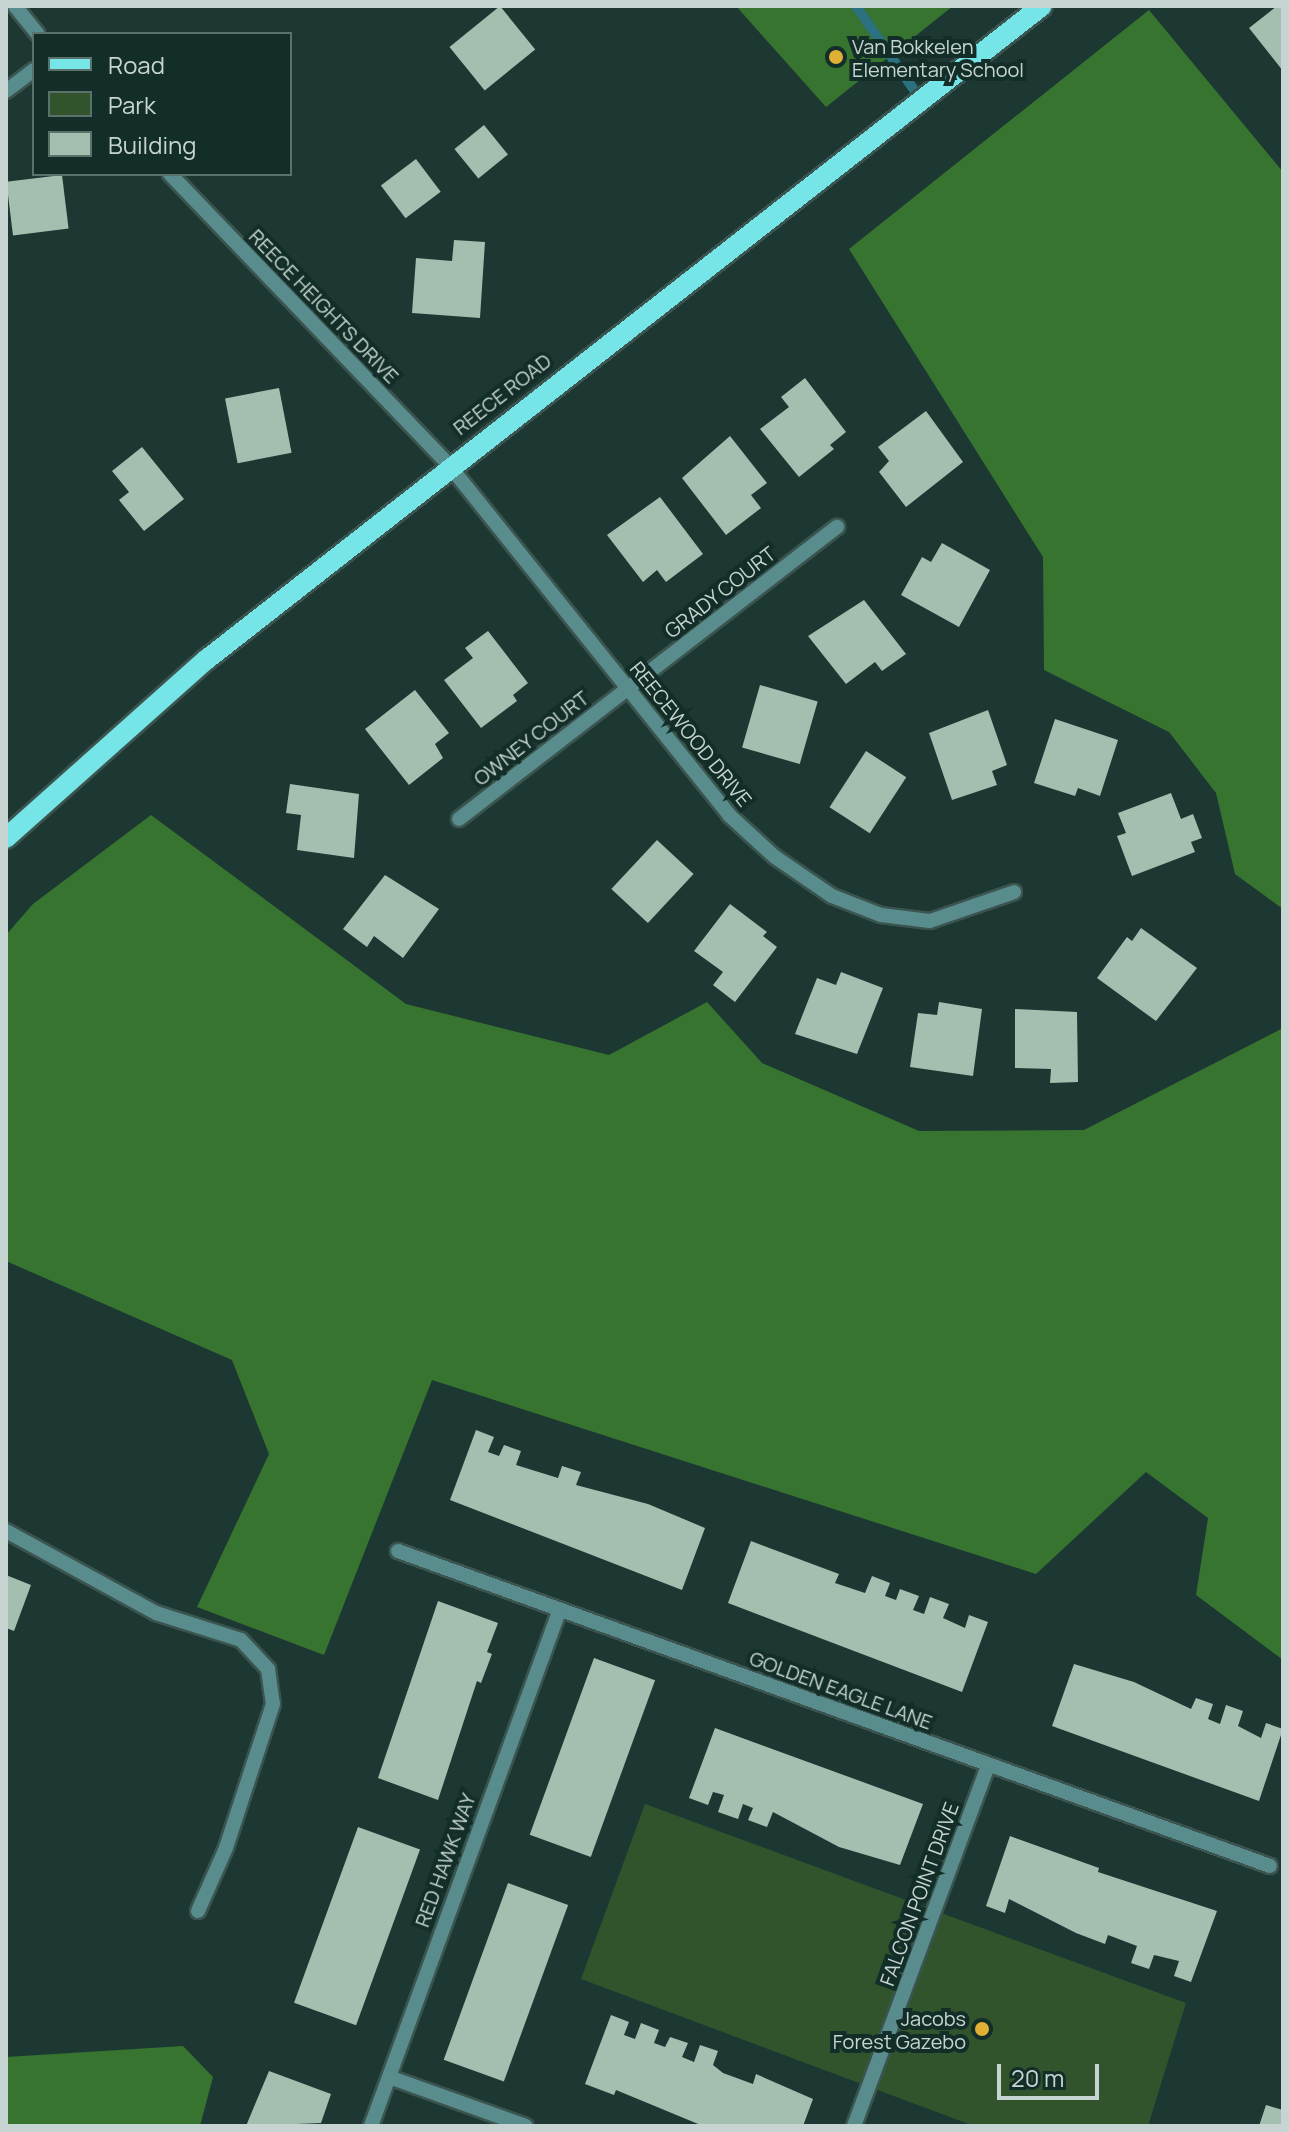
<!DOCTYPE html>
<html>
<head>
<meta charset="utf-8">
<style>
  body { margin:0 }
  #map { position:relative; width:1289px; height:2132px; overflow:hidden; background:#1d3832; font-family:Manrope,sans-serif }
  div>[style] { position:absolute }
  .green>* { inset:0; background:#31542d }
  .forest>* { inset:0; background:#367430 }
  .stream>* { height:10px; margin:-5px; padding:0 5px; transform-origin:5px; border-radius:5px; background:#2c7180 }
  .building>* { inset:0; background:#a4beaf; transform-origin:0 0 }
  .round { border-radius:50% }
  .roads { filter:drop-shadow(2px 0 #3b544f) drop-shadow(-2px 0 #3b544f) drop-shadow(0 2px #3b544f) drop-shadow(0 -2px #3b544f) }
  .minor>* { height:14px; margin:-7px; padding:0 7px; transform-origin:7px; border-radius:7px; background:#598c8c }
  .major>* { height:20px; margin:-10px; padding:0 10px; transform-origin:10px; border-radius:10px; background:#76e5e7 }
  .dots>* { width:22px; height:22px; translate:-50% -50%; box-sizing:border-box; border:4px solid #132e28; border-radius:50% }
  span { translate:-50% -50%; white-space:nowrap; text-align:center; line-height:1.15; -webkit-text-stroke:8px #132e28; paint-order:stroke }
  .poi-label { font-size:20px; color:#c6d5d1 }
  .left { translate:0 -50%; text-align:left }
  .right { translate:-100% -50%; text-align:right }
  .street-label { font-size:20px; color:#c6d5d1 }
  .frame { position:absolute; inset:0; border:8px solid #c6d5d1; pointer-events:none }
  .legend { position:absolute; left:32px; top:32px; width:260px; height:144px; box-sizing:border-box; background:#132e28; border:2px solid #5b716c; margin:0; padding:10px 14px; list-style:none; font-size:24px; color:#c6d5d1 }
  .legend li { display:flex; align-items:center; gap:16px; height:40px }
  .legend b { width:40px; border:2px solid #5b716c }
  .scale { position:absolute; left:997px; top:2064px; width:102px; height:36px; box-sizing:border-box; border:4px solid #c6d5d1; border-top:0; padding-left:10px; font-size:24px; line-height:28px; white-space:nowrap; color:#c6d5d1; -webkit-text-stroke:6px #132e28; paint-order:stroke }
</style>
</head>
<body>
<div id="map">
  <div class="green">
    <div style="clip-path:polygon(645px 1804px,1186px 2003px,1148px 2126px,974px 2126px,581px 1979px)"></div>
  </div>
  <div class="forest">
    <div style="clip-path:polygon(736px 6px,953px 6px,826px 107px)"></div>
    <div style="clip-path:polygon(1149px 10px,1283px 172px,1283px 909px,1235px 874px,1216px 793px,1169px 732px,1044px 670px,1043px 557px,849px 249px)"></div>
    <div style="clip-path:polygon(151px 815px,406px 1004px,609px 1055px,707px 1002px,762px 1063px,919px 1131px,1084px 1130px,1283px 1028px,1283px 1660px,1196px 1595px,1208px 1518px,1146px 1472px,1036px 1574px,432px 1380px,324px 1655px,197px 1607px,269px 1454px,232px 1360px,6px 1261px,6px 935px,33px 904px)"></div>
    <div style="clip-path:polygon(183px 2046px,213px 2077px,200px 2126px,6px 2126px,6px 2057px)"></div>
  </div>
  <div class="stream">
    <div style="left:856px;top:6px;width:114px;rotate:55.3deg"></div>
  </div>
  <div class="building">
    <div style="left:500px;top:6px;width:56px;height:65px;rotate:51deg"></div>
    <div style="clip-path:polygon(1277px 6px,1283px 6px,1283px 71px,1249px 28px)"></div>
    <div style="left:484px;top:125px;width:38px;height:38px;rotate:51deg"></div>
    <div style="left:416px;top:159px;width:41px;height:44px;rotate:53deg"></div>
    <div style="left:62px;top:175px;width:54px;height:56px;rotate:83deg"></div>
    <div style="clip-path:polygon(454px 240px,485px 242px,480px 318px,412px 313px,416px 258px,452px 261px)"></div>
    <div style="clip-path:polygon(805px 378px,846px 432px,830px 445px,834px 449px,799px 477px,760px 429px,789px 407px,781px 397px)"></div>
    <div style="left:279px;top:388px;width:66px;height:55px;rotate:79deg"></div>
    <div style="clip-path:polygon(926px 411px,963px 462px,906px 507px,879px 472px,889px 461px,878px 447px)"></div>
    <div style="clip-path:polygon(730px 436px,767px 483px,751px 495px,761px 508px,726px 535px,682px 478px)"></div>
    <div style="clip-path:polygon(142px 447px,184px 499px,144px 531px,119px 500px,129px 492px,112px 471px)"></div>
    <div style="clip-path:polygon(660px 497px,703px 554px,666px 582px,657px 570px,643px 582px,607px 535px)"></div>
    <div style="clip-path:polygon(942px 543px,990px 570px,959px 627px,901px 595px,922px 557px,931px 562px)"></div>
    <div style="clip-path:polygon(864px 600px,906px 654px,882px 671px,875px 662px,846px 684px,808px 636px)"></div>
    <div style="clip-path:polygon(488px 631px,528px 683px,513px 695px,517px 701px,481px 728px,444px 680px,473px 658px,465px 648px)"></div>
    <div style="left:760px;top:685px;width:60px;height:65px;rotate:16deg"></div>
    <div style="clip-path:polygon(415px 690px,449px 733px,435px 744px,443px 758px,409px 785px,365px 729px)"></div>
    <div style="clip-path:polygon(988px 710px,1007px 765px,992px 771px,997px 785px,952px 800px,929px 733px)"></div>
    <div style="clip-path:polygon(1055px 719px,1118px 740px,1100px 796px,1078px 788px,1075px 796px,1034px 783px)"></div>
    <div style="left:866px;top:751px;width:48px;height:67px;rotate:33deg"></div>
    <div style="clip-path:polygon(290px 784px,359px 794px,354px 858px,297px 850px,301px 815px,286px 813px)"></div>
    <div style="clip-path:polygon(1171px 793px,1181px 819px,1193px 814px,1202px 838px,1191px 842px,1195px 852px,1132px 876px,1117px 836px,1126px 833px,1118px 813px)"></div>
    <div style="left:657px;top:840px;width:50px;height:67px;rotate:43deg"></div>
    <div style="clip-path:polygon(385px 875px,439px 909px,403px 958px,374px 936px,367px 947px,343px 929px)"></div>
    <div style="clip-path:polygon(730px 904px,767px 932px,763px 936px,777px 947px,735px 1002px,713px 985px,723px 972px,694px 951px)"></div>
    <div style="clip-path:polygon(1141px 928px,1197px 968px,1156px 1021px,1097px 978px,1127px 937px,1132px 941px)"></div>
    <div style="clip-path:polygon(841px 972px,883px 988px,857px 1054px,795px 1034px,817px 978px,836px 985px)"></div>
    <div style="clip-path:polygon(939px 1002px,982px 1009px,973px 1076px,910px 1067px,918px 1013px,937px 1015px)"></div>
    <div style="clip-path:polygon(1015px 1009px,1077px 1012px,1078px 1082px,1050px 1083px,1051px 1069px,1015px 1068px)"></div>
    <div style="clip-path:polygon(476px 1430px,494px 1437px,488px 1452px,499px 1456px,504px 1445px,521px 1451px,516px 1465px,558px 1478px,562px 1466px,581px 1472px,576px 1485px,648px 1504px,705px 1528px,682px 1590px,450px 1500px)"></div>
    <div style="clip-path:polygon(751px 1541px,839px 1574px,835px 1583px,865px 1593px,872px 1576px,890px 1583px,885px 1596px,896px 1600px,900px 1589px,919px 1596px,913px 1610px,924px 1614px,930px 1597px,949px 1604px,943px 1618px,965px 1628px,969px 1615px,988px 1622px,962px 1692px,728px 1603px)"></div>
    <div style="clip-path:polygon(6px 1575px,31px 1585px,14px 1631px,6px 1628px)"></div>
    <div style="clip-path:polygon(438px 1601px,498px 1623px,487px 1652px,492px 1654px,481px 1683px,477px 1681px,438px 1800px,378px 1778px)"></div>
    <div style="left:594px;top:1658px;width:65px;height:188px;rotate:20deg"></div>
    <div style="clip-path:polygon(1074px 1664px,1134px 1682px,1191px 1709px,1196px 1698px,1213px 1704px,1208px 1719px,1220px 1724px,1226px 1705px,1243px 1711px,1238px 1726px,1261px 1738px,1266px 1723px,1283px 1729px,1259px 1801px,1052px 1726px)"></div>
    <div style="clip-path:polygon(715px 1728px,923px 1804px,900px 1865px,839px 1847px,773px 1812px,767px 1827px,748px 1820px,753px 1808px,743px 1804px,738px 1819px,718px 1812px,724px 1795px,713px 1792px,708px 1805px,689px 1798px)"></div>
    <div style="left:358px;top:1827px;width:66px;height:187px;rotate:20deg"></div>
    <div style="clip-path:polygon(1010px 1836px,1099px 1868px,1098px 1872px,1217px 1911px,1191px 1982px,1174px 1976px,1179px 1961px,1154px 1955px,1149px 1969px,1131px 1963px,1137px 1946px,1108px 1935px,1105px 1944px,1076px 1933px,1009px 1899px,1005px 1913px,986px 1906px)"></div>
    <div style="left:508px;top:1883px;width:64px;height:188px;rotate:20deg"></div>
    <div style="clip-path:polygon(611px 2015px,629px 2022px,624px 2035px,635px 2039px,641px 2023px,659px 2030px,654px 2043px,665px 2047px,670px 2037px,688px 2043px,682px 2057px,694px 2062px,700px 2045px,718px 2051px,713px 2065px,723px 2073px,753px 2084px,756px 2074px,813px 2099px,803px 2126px,703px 2126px,616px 2090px,614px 2095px,585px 2084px)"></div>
    <div class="round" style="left:972px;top:2019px;width:20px;height:20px"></div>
    <div style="clip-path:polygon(269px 2071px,331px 2094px,321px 2123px,246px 2126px)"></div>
    <div style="clip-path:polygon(1266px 2105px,1283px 2110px,1283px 2126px,1259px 2126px)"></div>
  </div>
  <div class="roads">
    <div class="minor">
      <div style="left:15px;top:6px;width:36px;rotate:51deg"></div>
      <div style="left:6px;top:91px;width:35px;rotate:-37deg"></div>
      <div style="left:170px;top:174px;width:403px;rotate:46.2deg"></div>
      <div style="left:449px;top:465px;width:448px;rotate:51.3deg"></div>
      <div style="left:729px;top:815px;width:62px;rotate:42.4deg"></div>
      <div style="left:775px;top:857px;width:69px;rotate:34.4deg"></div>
      <div style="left:832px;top:896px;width:53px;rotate:21.2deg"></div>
      <div style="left:881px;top:915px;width:49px;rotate:7deg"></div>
      <div style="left:930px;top:921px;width:89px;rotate:-19deg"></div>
      <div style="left:459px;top:819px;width:478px;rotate:-37.7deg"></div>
      <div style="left:6px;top:1531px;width:171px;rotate:28.7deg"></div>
      <div style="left:156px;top:1613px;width:89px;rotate:17.6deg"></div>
      <div style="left:241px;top:1640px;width:40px;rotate:47deg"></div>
      <div style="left:268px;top:1669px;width:35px;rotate:82deg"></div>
      <div style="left:273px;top:1704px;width:151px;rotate:108.1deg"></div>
      <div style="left:226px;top:1848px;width:69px;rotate:114deg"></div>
      <div style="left:398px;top:1551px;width:927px;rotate:19.86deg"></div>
      <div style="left:389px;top:2077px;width:145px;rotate:19.7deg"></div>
      <div style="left:371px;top:2126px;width:550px;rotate:-69.92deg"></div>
      <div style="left:854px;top:2126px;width:385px;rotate:-69.6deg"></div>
    </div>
    <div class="major">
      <div style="left:6px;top:838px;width:268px;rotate:-41.7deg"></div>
      <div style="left:206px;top:660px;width:1061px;rotate:-38.04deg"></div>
    </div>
  </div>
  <div class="dots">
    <div style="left:836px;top:57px;background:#dfb034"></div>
    <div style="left:982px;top:2029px;background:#dfb034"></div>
  </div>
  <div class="poi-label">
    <span class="left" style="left:852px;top:58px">Van Bokkelen<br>Elementary School</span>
    <span class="right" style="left:966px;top:2030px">Jacobs<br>Forest Gazebo</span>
  </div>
  <div class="street-label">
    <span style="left:324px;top:306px;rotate:46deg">REECE HEIGHTS DRIVE</span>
    <span style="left:502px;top:394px;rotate:-38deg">REECE ROAD</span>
    <span style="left:720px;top:592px;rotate:-38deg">GRADY COURT</span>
    <span style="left:691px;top:734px;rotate:51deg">REECEWOOD DRIVE</span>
    <span style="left:531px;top:738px;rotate:-38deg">OWNEY COURT</span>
    <span style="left:841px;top:1690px;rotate:20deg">GOLDEN EAGLE LANE</span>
    <span style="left:445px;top:1860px;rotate:-70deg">RED HAWK WAY</span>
    <span style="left:919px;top:1894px;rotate:-70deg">FALCON POINT DRIVE</span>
  </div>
  <div class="frame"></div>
  <ul class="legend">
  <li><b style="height:10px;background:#76e5e7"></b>Road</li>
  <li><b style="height:22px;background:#31542d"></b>Park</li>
  <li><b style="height:22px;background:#a4beaf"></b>Building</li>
  </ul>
  <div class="scale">20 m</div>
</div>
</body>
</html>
